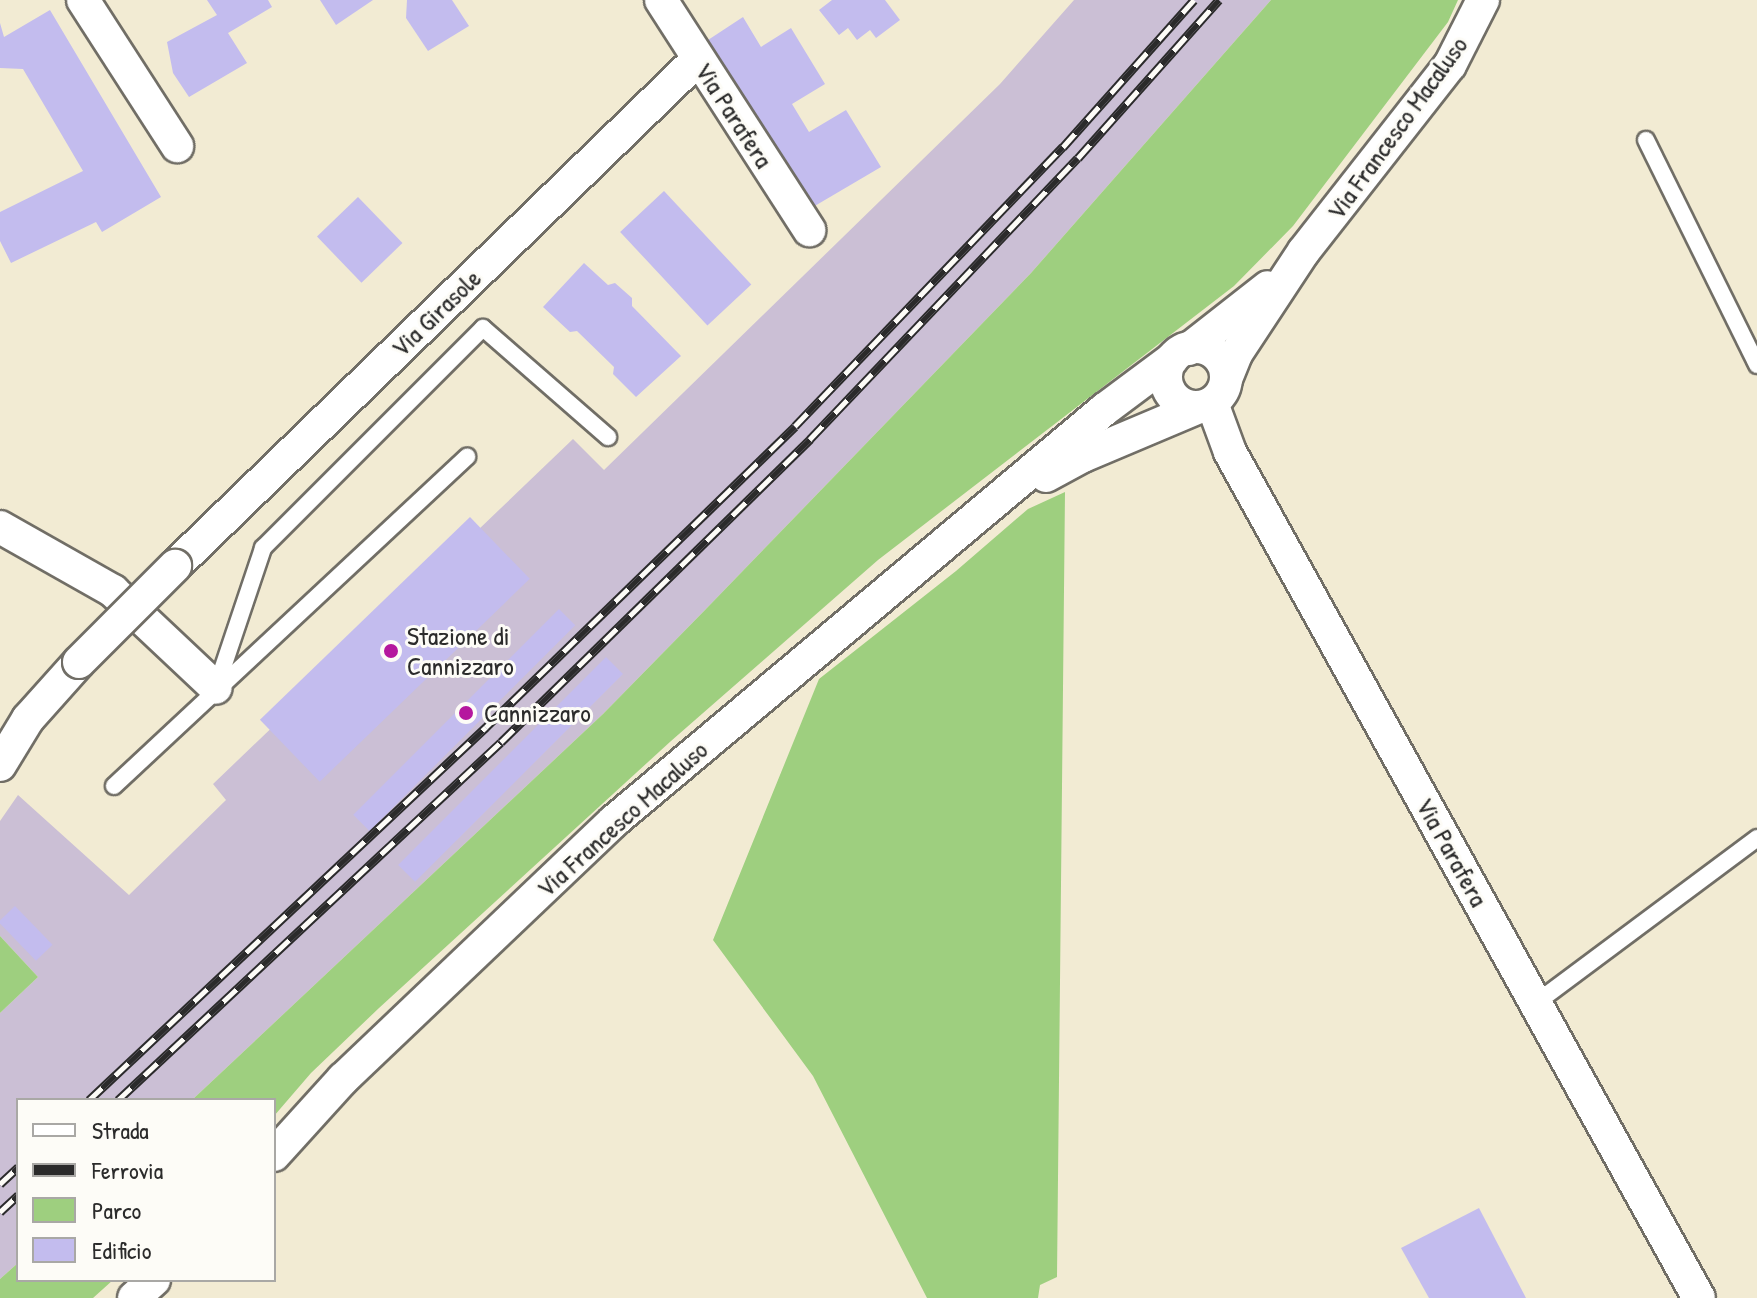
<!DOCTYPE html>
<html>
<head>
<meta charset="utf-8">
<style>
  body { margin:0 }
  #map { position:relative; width:1757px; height:1298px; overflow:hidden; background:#f2ebd3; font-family:"Patrick Hand",sans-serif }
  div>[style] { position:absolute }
  .industrial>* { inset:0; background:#cbbfd5 }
  .green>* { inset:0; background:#9ecf7f }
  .building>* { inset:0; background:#c3bcee; transform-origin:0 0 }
  .roads { filter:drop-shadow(2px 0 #716e66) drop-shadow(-2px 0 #716e66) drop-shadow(0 2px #716e66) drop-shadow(0 -2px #716e66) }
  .lane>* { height:16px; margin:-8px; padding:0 8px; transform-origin:8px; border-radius:8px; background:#fff }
  .street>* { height:32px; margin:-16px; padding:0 16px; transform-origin:16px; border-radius:16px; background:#fff }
  .street>.ring { margin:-16px; padding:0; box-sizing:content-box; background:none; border:32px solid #fff; border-radius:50% }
  .rail>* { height:9px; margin-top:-4.5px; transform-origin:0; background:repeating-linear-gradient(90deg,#fdfcf7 0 18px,#2b2b2b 0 36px); box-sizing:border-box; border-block:2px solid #2b2b2b }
  .bridges { filter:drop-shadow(2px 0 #716e66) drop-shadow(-2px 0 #716e66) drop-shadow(0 2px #716e66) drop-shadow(0 -2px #716e66) }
  .street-bridge>* { height:32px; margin:-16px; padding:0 16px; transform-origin:16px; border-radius:16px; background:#fff }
  .dots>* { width:22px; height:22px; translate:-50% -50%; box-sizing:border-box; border:4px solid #fdfcf7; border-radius:50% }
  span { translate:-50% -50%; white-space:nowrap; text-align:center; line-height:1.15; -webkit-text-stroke:6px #fdfcf7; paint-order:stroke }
  .street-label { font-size:26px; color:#2b2b2b }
  .poi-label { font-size:26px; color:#2b2b2b }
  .left { translate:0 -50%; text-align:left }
  .legend { position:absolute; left:16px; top:1098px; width:260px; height:184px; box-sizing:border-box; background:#fdfcf7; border:2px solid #a9a8a5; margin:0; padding:10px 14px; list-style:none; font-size:24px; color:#2b2b2b }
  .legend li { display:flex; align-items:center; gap:16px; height:40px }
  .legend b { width:40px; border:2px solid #a9a8a5 }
</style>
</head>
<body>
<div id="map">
  <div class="industrial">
    <div style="clip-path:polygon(1074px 0,1271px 0,1031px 273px,705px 610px,603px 714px,192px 1100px,18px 1100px,18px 1263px,0 1279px,0 1013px,38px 977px,0 936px,0 821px,18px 795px,129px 895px,226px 800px,213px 784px,573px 439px,604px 470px,1000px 84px)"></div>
  </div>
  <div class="green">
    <div style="clip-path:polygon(1271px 0,1458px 0,1448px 22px,1293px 226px,1234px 286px,878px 560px,671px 741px,379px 1008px,311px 1073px,274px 1116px,274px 1100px,192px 1100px,603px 714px,705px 610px,1031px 273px)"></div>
    <div style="clip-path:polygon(1065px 492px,1057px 1277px,1040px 1285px,1038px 1298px,927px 1298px,813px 1076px,713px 940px,819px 679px,956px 571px,1028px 509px)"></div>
    <div style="clip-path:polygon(0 936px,38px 977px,0 1013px)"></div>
    <div style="clip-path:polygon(18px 1263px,18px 1280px,113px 1280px,93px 1298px,0 1298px,0 1279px)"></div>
  </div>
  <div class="building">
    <div style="clip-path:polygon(207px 0,268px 0,272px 7px,228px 33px,247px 63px,189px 97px,173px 73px,167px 42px,217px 15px)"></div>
    <div style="clip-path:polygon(320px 0,373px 0,336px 25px)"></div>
    <div style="clip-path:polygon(407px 0,452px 0,469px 26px,428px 51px,406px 18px)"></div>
    <div style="clip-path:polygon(832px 0,885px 0,900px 20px,876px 38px,870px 30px,857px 40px,848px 28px,839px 35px,819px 10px)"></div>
    <div style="clip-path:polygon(50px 10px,161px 197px,102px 232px,96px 222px,11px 263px,0 241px,0 212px,83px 171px,23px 69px,0 68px,0 23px,4px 37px)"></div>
    <div style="clip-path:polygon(743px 17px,761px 47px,791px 28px,825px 84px,792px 104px,809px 132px,846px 110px,881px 167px,813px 207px,708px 40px)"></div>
    <div style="left:664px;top:191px;width:128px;height:60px;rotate:47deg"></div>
    <div style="left:358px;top:197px;width:64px;height:57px;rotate:46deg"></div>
    <div style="clip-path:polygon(584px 263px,608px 285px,615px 283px,632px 298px,632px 306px,681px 356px,636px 397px,613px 374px,614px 367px,577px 331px,570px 332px,543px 307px)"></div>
    <div style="left:470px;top:517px;width:86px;height:292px;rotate:46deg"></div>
    <div style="left:559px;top:609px;width:23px;height:291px;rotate:45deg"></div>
    <div style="left:606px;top:657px;width:24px;height:294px;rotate:45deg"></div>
    <div style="left:15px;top:906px;width:54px;height:23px;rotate:46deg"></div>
    <div style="clip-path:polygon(1479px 1208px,1526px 1298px,1429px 1298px,1401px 1248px)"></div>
  </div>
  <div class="roads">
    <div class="lane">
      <div style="left:1646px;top:140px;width:251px;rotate:63.7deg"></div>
      <div style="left:216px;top:688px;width:148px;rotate:-71.4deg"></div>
      <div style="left:263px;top:548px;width:311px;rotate:-45deg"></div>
      <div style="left:483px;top:328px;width:166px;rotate:41.1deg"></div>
      <div style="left:114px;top:786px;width:483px;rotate:-43deg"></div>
      <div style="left:1536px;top:1003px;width:276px;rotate:-36.7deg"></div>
    </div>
    <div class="street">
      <div style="left:83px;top:0;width:174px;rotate:57.2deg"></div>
      <div style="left:661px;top:0;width:274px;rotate:57.2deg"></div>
      <div class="ring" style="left:1166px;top:347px;width:28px;height:28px"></div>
      <div style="left:1189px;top:349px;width:100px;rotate:-38.1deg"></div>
      <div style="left:1226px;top:379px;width:27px;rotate:-68deg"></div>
      <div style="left:1236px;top:354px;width:123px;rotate:-56.6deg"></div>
      <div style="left:1304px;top:251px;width:236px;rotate:-51.9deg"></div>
      <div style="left:1450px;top:65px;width:73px;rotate:-63.1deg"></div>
      <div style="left:1212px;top:403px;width:52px;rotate:69.8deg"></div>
      <div style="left:1230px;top:452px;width:967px;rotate:61deg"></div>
      <div style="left:1046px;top:476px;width:42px;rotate:-28.4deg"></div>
      <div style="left:1083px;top:456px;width:126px;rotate:-22.9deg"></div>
      <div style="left:0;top:527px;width:130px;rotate:29.5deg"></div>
      <div style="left:113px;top:591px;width:141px;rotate:43.3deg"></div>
      <div style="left:175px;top:566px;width:727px;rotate:-44.11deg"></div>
      <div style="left:0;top:765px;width:54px;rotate:-58.7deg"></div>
      <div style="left:28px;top:719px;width:76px;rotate:-48.2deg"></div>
      <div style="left:274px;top:1155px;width:103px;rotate:-47.8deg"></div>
      <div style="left:343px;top:1079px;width:374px;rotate:-43.6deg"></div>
      <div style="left:614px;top:821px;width:641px;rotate:-40deg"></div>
      <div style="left:1105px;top:409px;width:84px;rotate:-36.7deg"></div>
      <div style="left:134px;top:1298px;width:27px;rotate:-42deg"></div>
    </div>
  </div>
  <div class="rail">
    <div style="left:89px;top:1100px;width:545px;rotate:-43.21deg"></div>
    <div style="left:486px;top:727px;width:431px;rotate:-44.2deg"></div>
    <div style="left:795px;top:426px;width:387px;rotate:-46.2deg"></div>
    <div style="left:1063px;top:147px;width:197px;rotate:-48.3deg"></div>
    <div style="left:118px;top:1100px;width:524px;rotate:-43.07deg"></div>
    <div style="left:501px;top:742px;width:433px;rotate:-44.4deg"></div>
    <div style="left:810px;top:439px;width:388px;rotate:-46.4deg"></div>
    <div style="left:1078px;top:158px;width:212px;rotate:-48.3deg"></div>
    <div style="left:0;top:1184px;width:25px;rotate:-43deg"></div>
    <div style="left:0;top:1212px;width:25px;rotate:-43deg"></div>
  </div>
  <div class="bridges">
    <div class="street-bridge">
      <div style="left:79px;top:662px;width:136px;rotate:-45deg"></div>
    </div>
  </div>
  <div class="dots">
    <div style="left:391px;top:651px;background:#b5179e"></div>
    <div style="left:466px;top:713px;background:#b5179e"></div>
  </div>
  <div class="street-label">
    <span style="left:734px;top:115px;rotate:57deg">Via Parafera</span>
    <span style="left:1397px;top:128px;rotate:-54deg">Via Francesco Macaluso</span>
    <span style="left:436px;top:313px;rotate:-44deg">Via Girasole</span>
    <span style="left:622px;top:819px;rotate:-42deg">Via Francesco Macaluso</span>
    <span style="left:1452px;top:852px;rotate:61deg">Via Parafera</span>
  </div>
  <div class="poi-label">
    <span class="left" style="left:407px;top:651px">Stazione di<br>Cannizzaro</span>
    <span class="left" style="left:484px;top:713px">Cannizzaro</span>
  </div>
  <ul class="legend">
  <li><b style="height:10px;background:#fff"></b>Strada</li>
  <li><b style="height:10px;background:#2b2b2b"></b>Ferrovia</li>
  <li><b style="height:22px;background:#9ecf7f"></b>Parco</li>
  <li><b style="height:22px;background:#c3bcee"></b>Edificio</li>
  </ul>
</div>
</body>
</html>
